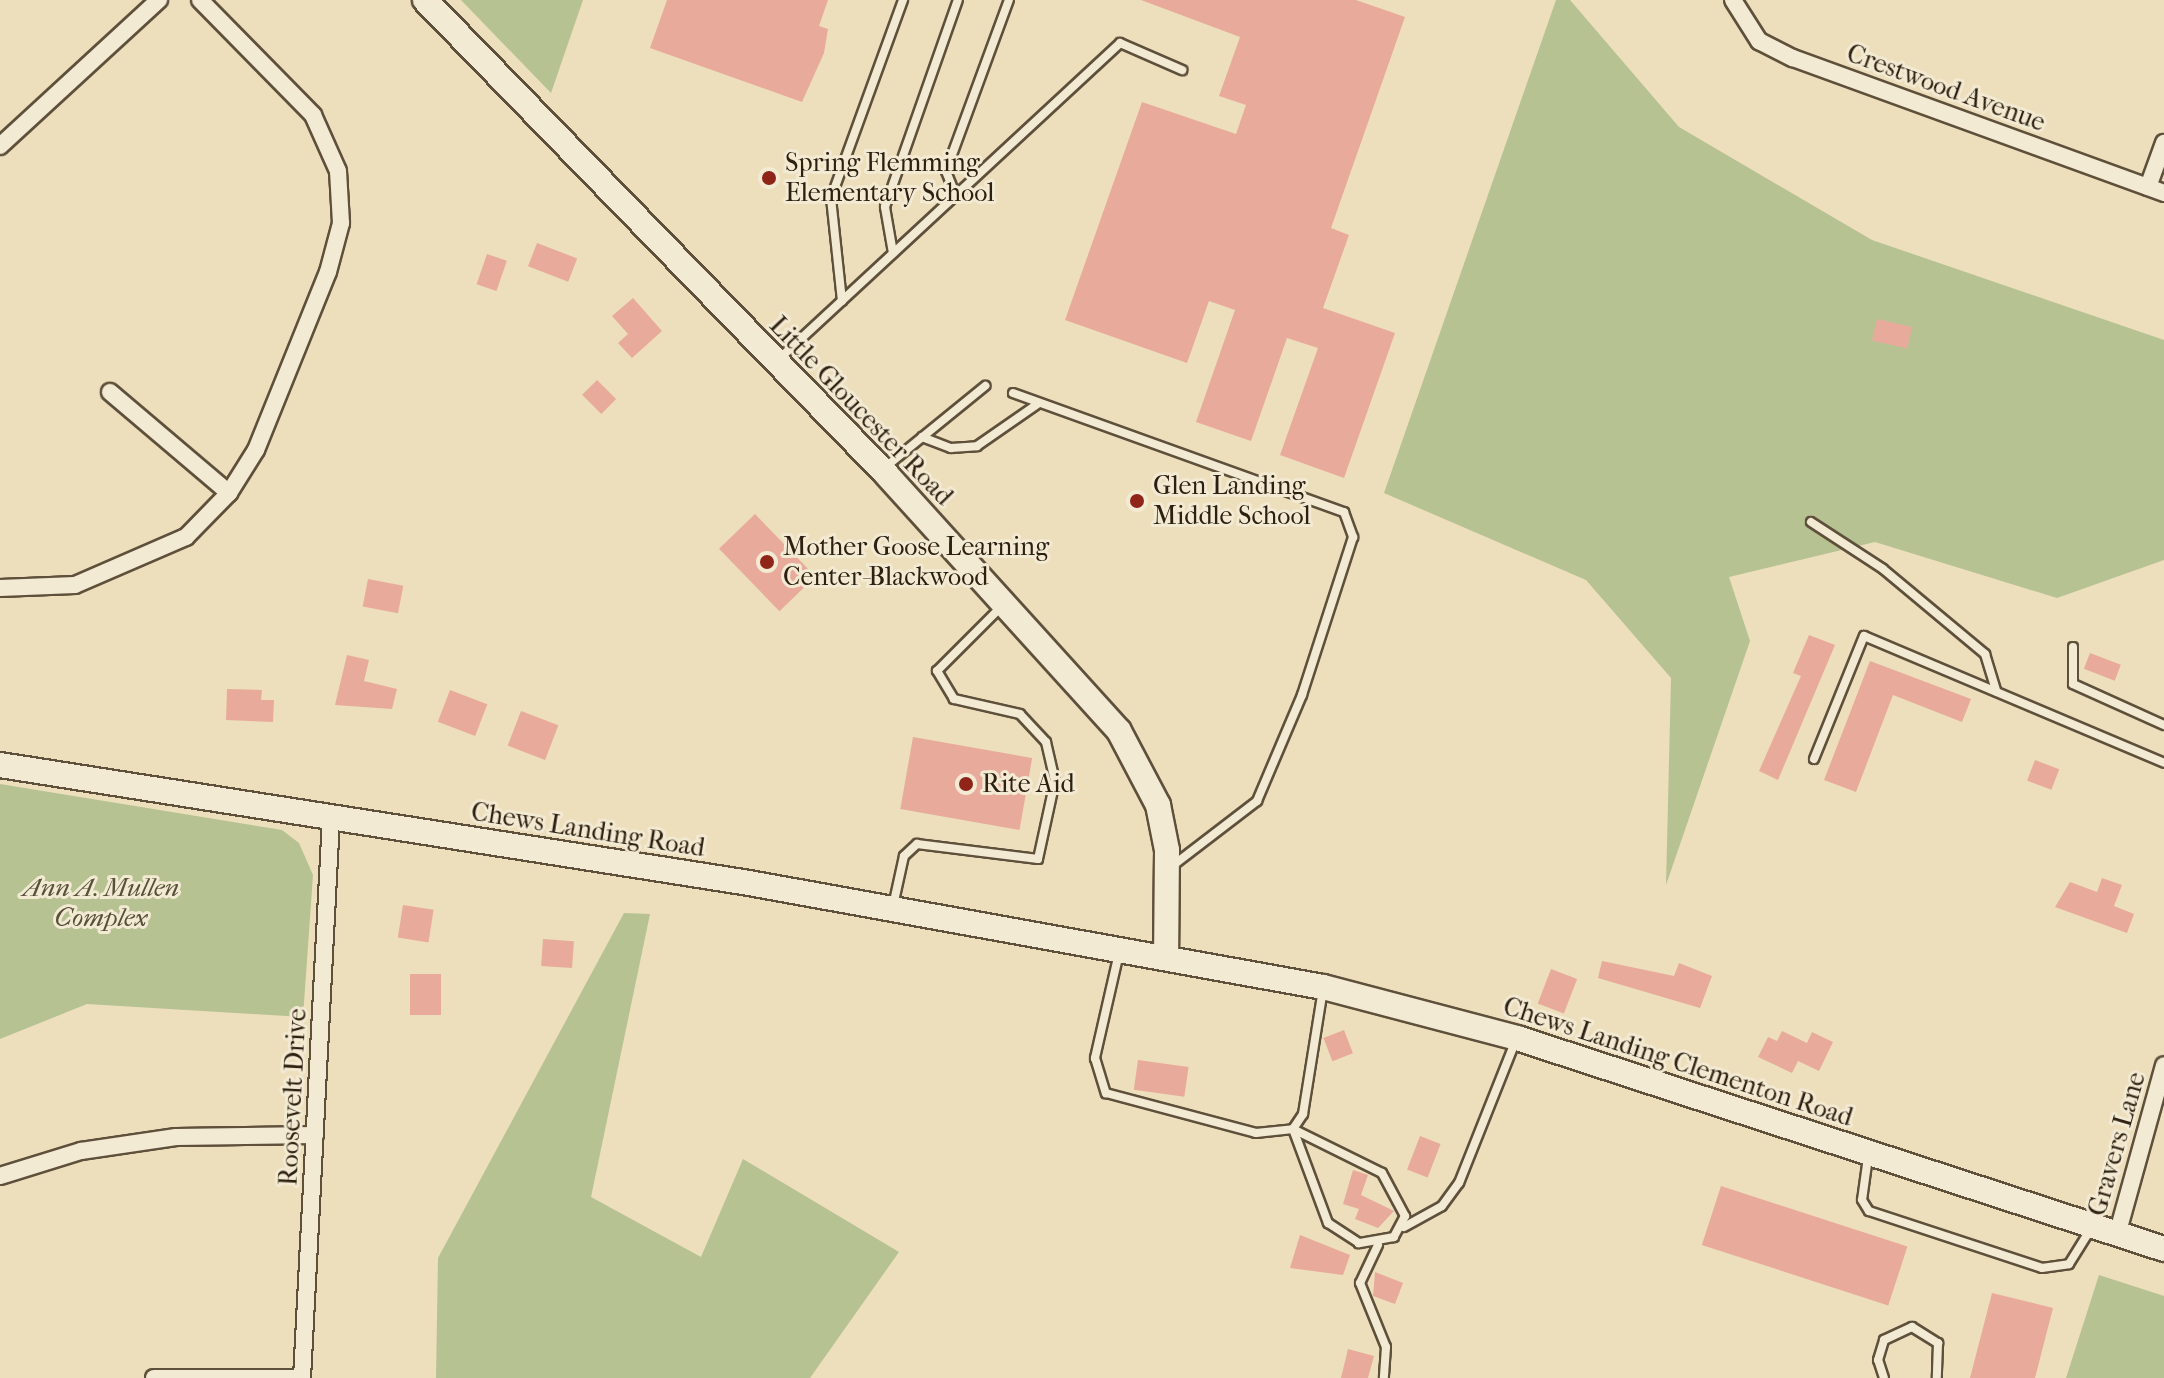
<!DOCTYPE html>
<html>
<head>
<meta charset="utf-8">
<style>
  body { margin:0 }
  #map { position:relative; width:2164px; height:1378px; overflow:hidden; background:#eddebc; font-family:"IM FELL French Canon",serif }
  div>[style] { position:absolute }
  .green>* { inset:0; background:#b6c292 }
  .building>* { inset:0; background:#e8ab9b; transform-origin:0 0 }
  .roads { filter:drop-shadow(2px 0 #5e503b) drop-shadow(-2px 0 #5e503b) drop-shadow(0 2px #5e503b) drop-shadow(0 -2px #5e503b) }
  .lane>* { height:8px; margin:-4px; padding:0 4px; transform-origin:4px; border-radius:4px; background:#f3ead3 }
  .street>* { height:16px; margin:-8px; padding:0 8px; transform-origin:8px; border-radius:8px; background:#f3ead3 }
  .secondary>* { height:24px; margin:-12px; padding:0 12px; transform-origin:12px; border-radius:12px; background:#f3ead3 }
  .dots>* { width:22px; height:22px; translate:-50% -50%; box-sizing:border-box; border:4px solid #f3ead3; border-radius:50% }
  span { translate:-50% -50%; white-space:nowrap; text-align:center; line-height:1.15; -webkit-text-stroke:6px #f3ead3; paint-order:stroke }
  .street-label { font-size:26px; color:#2e2010 }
  .poi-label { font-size:26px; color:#2e2010 }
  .left { translate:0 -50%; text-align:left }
  .park-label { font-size:26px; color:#575137; font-style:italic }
</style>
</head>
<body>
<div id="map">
  <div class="green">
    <div style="clip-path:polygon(461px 0,583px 0,551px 93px)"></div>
    <div style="clip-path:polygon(1556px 0,1570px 0,1679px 127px,1872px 240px,2164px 340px,2164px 560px,2057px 598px,1875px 542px,1729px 577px,1750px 641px,1666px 885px,1671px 678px,1586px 580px,1384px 493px)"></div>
    <div style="clip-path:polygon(0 784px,282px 830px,299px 843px,313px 875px,303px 1017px,87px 1004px,0 1039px)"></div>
    <div style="clip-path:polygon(624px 913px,650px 914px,591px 1197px,701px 1257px,743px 1159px,899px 1252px,810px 1378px,436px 1378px,438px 1258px)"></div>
    <div style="clip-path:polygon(2099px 1275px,2164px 1296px,2164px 1378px,2066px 1378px)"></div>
  </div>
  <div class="building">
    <div style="clip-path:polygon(667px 0,828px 0,819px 26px,828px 29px,824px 53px,802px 102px,650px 48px)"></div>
    <div style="clip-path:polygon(1141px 0,1356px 0,1405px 17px,1331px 228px,1349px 235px,1323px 308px,1395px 333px,1344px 478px,1280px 455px,1318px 348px,1287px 338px,1251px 441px,1196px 422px,1235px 310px,1209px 301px,1187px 363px,1065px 320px,1142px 102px,1236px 134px,1246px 105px,1219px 96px,1240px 37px)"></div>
    <div style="left:537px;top:243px;width:43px;height:25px;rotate:21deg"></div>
    <div style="left:487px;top:254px;width:21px;height:32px;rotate:19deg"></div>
    <div style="clip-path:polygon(633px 298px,662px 331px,632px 358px,618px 343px,628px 334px,612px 316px)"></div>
    <div style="left:1877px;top:319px;width:36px;height:22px;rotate:13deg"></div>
    <div style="left:597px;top:380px;width:27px;height:21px;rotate:45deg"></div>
    <div style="left:755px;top:514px;width:87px;height:50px;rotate:46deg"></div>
    <div style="left:368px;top:579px;width:36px;height:28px;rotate:11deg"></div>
    <div style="clip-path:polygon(1809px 635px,1835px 645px,1778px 780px,1759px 771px,1801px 676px,1793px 673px)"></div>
    <div style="left:2090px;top:653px;width:33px;height:17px;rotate:21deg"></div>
    <div style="clip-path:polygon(347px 655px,369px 660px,364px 681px,397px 689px,392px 709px,335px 705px)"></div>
    <div style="clip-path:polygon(1870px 661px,1971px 699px,1962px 722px,1893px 695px,1856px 792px,1824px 780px)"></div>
    <div style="clip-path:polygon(227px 689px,262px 690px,261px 700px,274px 700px,273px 722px,226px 720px)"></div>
    <div style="left:450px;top:690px;width:40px;height:34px;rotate:21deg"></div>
    <div style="left:521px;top:711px;width:40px;height:37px;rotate:21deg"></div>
    <div style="left:913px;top:737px;width:121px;height:73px;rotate:10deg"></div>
    <div style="left:2035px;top:760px;width:26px;height:22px;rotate:21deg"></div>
    <div style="clip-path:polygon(2102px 878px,2122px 885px,2114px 906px,2134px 914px,2127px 933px,2055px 907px,2070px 882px,2097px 892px)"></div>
    <div style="left:403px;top:905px;width:31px;height:33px;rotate:9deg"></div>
    <div style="left:543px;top:939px;width:31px;height:27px;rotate:4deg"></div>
    <div style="clip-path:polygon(1602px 961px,1674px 976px,1679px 963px,1712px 976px,1700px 1008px,1598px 978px)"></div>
    <div style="left:1551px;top:969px;width:28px;height:37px;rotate:21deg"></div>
    <div style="left:410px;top:974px;width:31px;height:41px"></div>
    <div style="left:1344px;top:1030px;width:25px;height:22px;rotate:69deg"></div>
    <div style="clip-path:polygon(1782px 1031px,1807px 1043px,1812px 1032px,1833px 1042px,1819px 1071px,1798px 1061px,1792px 1073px,1758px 1057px,1768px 1037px,1777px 1041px)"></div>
    <div style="left:1138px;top:1060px;width:51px;height:30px;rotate:8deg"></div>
    <div style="left:1420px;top:1136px;width:22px;height:36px;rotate:21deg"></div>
    <div style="clip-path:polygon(1353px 1170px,1368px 1175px,1361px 1195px,1394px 1211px,1378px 1228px,1355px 1219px,1359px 1209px,1343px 1204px)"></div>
    <div style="left:1721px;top:1186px;width:196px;height:62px;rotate:18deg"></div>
    <div style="clip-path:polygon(1300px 1235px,1350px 1255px,1343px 1275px,1290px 1268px)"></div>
    <div style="clip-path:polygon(1375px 1272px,1403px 1283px,1395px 1304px,1373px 1296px)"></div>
    <div style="clip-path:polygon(1992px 1293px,2053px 1308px,2035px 1378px,1970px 1378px)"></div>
    <div style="clip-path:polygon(1348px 1349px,1374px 1356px,1368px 1378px,1341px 1378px)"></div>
  </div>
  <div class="roads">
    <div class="lane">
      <div style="left:956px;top:196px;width:27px;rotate:-112deg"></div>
      <div style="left:946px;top:171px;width:182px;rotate:-69.8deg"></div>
      <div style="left:893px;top:253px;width:47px;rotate:-99.9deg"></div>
      <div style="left:885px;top:207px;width:219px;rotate:-70.6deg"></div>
      <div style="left:842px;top:301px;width:104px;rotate:-96.1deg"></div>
      <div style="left:831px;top:198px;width:211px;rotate:-70deg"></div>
      <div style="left:779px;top:359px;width:465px;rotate:-42.8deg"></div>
      <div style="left:1120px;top:43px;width:68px;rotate:23.5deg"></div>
      <div style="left:1013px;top:393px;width:352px;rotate:19.8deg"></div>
      <div style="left:1344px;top:512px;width:27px;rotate:70deg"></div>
      <div style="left:1353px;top:537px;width:166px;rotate:107.9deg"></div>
      <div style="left:1302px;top:695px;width:115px;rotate:113deg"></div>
      <div style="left:1257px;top:801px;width:108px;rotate:142.5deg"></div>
      <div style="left:922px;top:437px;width:31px;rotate:21deg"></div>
      <div style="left:951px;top:448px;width:26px;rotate:-4deg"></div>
      <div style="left:977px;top:446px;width:75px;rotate:-34.7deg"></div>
      <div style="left:883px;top:469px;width:132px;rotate:-39.1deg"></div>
      <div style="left:1811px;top:522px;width:86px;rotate:33.1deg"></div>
      <div style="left:1883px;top:569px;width:133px;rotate:39.8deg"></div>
      <div style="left:1985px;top:654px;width:39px;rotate:73deg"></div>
      <div style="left:2073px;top:647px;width:37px;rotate:90deg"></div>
      <div style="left:2073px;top:684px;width:100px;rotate:24.3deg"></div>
      <div style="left:1814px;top:759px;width:133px;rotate:-67.9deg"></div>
      <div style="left:1864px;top:636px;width:326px;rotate:22.9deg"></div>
      <div style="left:893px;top:906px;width:51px;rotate:-77.6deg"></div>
      <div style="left:904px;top:856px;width:18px;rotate:-43deg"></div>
      <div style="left:917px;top:844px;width:122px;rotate:7.1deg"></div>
      <div style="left:1038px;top:859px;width:80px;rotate:-77.7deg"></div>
      <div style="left:1055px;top:781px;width:40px;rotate:-103deg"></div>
      <div style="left:1046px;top:742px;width:38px;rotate:-133deg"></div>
      <div style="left:1020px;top:714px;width:68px;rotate:-167.2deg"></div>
      <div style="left:954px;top:699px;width:33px;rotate:-121deg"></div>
      <div style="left:937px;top:671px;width:93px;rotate:-45deg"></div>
      <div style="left:1119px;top:953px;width:108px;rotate:102.9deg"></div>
      <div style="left:1095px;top:1058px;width:37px;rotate:73deg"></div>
      <div style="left:1106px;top:1093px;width:155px;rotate:14.9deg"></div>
      <div style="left:1256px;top:1133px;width:37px;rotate:-6deg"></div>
      <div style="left:1293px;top:1129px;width:18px;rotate:-56deg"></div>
      <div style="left:1303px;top:1114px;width:127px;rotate:-80.9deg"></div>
      <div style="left:1293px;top:1129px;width:99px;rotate:26.3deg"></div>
      <div style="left:1382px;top:1173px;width:49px;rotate:61.9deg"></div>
      <div style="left:1405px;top:1216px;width:24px;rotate:118deg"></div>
      <div style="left:1394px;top:1237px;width:36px;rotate:170deg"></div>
      <div style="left:1359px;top:1243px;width:37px;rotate:-147deg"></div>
      <div style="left:1328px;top:1223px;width:100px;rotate:-110.4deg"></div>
      <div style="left:1868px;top:1157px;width:43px;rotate:97.9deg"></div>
      <div style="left:1862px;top:1200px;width:13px;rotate:58deg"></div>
      <div style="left:1869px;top:1211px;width:182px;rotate:18.2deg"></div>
      <div style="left:2042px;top:1268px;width:27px;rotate:-8deg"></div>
      <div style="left:2069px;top:1264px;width:44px;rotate:-58.1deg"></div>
      <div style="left:1404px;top:1227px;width:43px;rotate:-28.9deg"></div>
      <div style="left:1442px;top:1206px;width:29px;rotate:-54deg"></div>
      <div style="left:1459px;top:1183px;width:154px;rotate:-68.3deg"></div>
      <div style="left:1378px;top:1245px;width:42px;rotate:115.3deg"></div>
      <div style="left:1360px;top:1283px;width:69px;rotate:67.9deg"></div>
      <div style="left:1386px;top:1347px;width:31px;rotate:94deg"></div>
      <div style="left:1884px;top:1378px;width:19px;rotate:-108deg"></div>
      <div style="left:1878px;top:1360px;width:21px;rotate:-73deg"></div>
      <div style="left:1884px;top:1340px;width:31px;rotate:-25deg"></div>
      <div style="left:1912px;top:1327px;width:31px;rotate:32deg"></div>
      <div style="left:1938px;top:1343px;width:35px;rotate:92deg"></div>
    </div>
    <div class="street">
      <div style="left:1733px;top:0;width:49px;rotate:57.6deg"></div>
      <div style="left:1759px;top:41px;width:38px;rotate:27deg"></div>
      <div style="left:1793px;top:58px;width:395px;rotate:20deg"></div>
      <div style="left:0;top:146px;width:216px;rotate:-42.6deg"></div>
      <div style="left:2148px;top:187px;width:47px;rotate:-70deg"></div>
      <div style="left:110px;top:392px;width:156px;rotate:40.3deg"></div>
      <div style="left:0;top:588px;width:75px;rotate:-2.3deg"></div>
      <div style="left:75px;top:585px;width:121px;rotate:-23.4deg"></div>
      <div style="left:186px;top:537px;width:62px;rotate:-45.7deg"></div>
      <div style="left:229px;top:493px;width:51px;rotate:-57.9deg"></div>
      <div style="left:256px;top:450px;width:192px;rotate:-68deg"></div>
      <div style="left:328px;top:272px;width:51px;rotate:-75.1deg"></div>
      <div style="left:341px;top:223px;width:52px;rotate:-93.3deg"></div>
      <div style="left:338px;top:171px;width:61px;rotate:-114.1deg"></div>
      <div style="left:313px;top:115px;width:161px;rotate:-134.5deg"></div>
      <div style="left:0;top:1176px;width:85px;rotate:-17.2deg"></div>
      <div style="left:81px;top:1151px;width:96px;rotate:-8.4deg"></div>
      <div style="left:176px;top:1137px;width:139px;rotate:-0.8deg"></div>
      <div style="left:2117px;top:1235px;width:176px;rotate:-74.5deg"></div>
      <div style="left:154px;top:1378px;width:148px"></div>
      <div style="left:302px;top:1378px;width:560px;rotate:-87.03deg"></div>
    </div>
    <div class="secondary">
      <div style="left:425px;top:0;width:663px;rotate:45.79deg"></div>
      <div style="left:887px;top:475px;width:345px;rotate:47.8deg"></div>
      <div style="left:1119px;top:731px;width:84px;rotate:62.2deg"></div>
      <div style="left:1158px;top:805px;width:46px;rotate:78.7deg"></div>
      <div style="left:1167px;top:850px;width:106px;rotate:90.5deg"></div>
      <div style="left:0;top:765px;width:758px;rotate:8.95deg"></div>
      <div style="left:749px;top:883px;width:583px;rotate:10.27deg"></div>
      <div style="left:1323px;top:987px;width:201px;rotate:14.7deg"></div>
      <div style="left:1517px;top:1038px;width:681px;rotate:18.06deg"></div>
    </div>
  </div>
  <div class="dots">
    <div style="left:769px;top:178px;background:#8f2418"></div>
    <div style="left:1137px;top:501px;background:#8f2418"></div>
    <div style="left:767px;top:562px;background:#8f2418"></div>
    <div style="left:966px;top:784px;background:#8f2418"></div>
  </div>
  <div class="street-label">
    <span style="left:1946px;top:88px;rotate:20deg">Crestwood Avenue</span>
    <span style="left:861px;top:411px;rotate:46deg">Little Gloucester Road</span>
    <span style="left:588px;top:830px;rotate:9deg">Chews Landing Road</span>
    <span style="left:1678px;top:1062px;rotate:18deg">Chews Landing Clementon Road</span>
    <span style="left:293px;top:1097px;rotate:-87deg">Roosevelt Drive</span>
    <span style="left:2117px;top:1144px;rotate:-74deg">Gravers Lane</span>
  </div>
  <div class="poi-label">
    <span class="left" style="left:785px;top:178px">Spring Flemming<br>Elementary School</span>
    <span class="left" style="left:1153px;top:501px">Glen Landing<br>Middle School</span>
    <span class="left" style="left:783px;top:562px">Mother Goose Learning<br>Center-Blackwood</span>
    <span class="left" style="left:982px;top:784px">Rite Aid</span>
  </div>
  <div class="park-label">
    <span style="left:101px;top:903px">Ann A. Mullen<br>Complex</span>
  </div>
</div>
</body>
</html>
